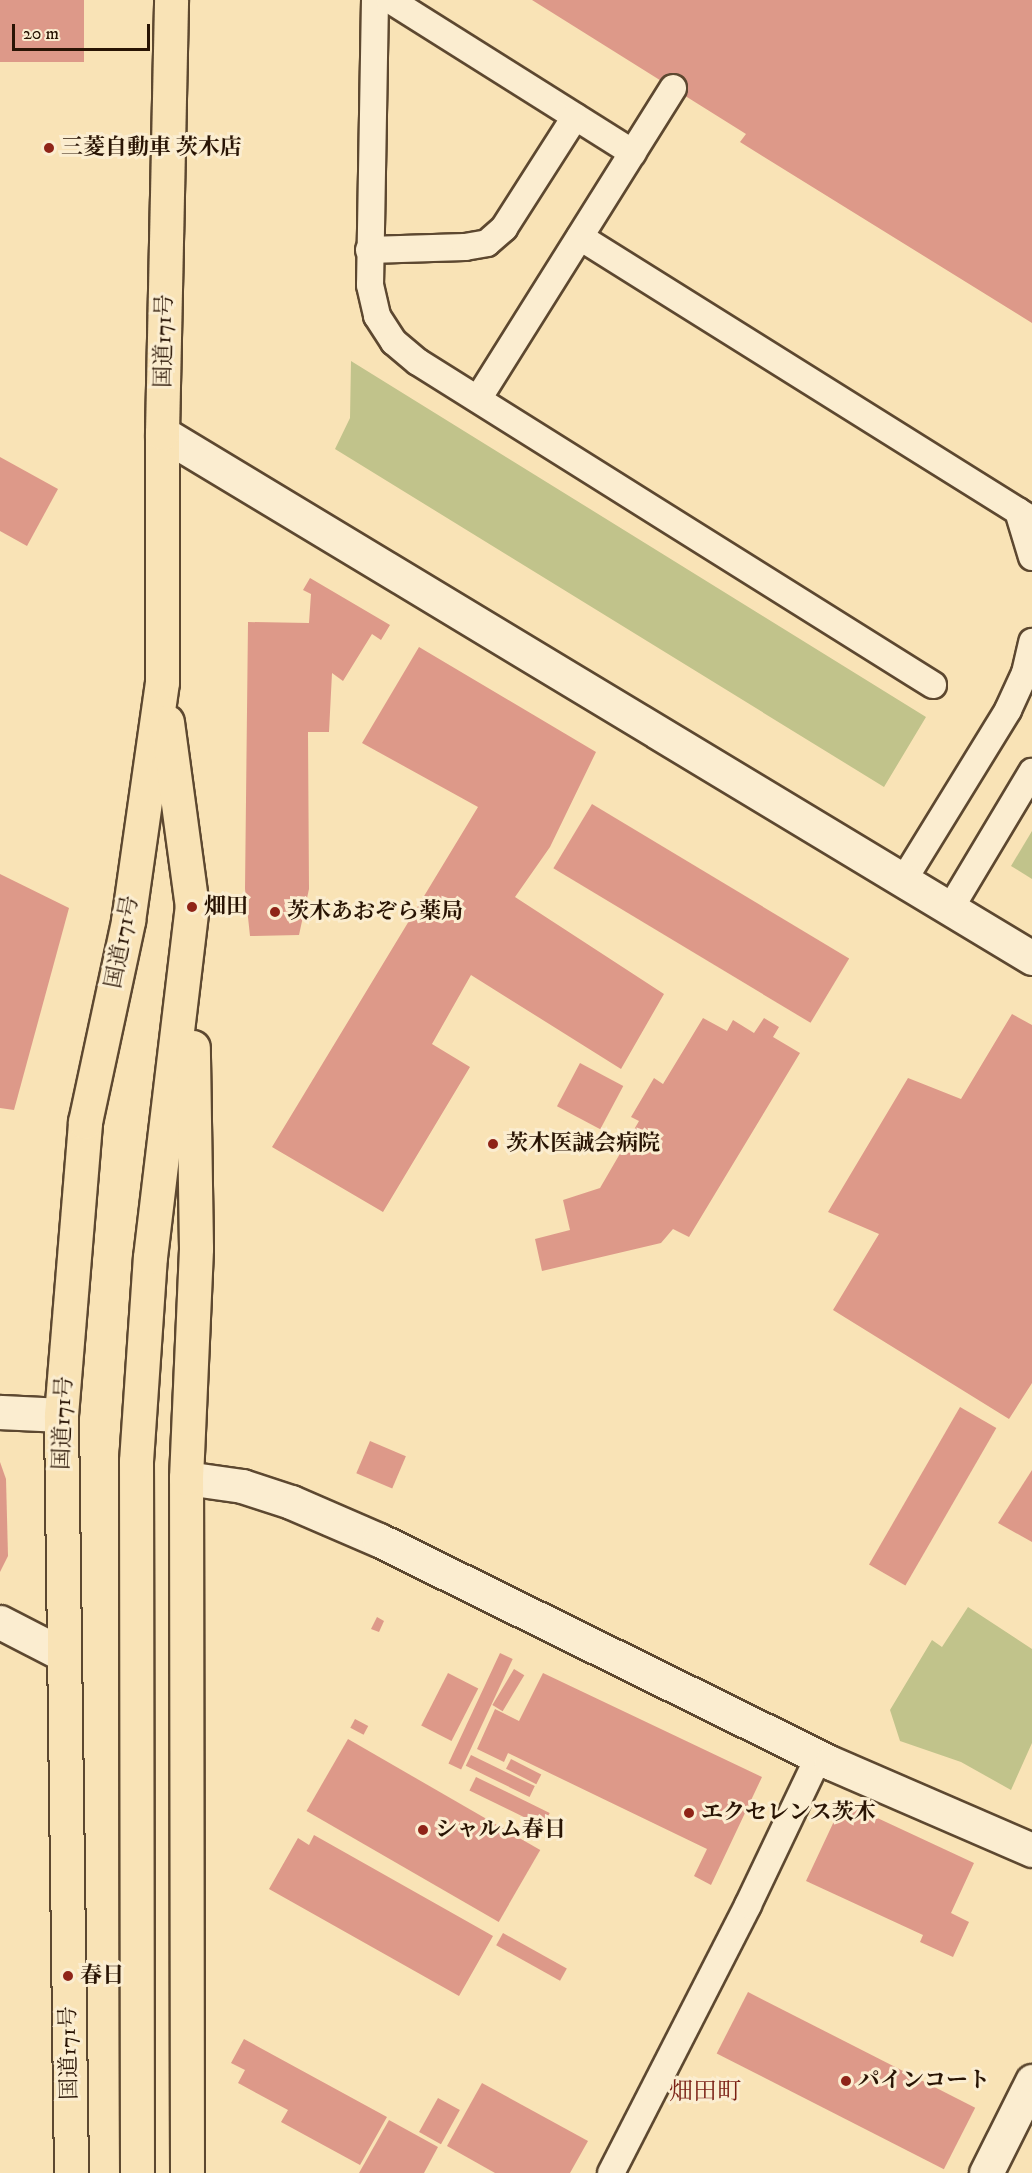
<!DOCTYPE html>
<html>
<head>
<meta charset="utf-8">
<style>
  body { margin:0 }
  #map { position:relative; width:1032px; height:2173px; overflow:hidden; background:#f9e3b6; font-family:"IM FELL DW Pica","Noto Serif JP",serif }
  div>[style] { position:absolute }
  .green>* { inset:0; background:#c1c38b }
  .building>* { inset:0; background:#dd9989; transform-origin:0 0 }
  .roads { filter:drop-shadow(2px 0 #5d4830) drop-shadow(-2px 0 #5d4830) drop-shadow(0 2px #5d4830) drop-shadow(0 -2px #5d4830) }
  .service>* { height:26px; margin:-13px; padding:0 13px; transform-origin:13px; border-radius:13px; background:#fbedd0 }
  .minor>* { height:33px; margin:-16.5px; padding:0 16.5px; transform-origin:16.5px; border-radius:16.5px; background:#fbedd0 }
  .tertiary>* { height:33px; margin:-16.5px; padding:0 16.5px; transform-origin:16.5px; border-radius:16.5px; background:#fbedd0 }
  .trunk>* { height:33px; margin:-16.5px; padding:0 16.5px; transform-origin:16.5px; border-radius:16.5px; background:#f9e3b6 }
  .dots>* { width:16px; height:16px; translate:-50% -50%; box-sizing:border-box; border:3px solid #fbedd0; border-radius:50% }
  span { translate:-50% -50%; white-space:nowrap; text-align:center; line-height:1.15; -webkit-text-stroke:6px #fbedd0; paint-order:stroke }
  .poi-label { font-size:22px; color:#291404; font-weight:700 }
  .left { translate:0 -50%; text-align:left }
  .street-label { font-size:22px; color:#291404 }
  .neighbourhood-label { font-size:24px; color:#7a1f14 }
  .scale { position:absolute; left:12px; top:24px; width:138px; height:27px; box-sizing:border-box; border:3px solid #291404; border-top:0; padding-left:8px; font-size:18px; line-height:21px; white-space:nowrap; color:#291404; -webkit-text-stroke:4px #fbedd0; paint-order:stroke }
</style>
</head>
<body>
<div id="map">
  <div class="green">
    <div style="clip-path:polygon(351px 361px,926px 717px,884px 787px,335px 449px,350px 418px)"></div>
    <div style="clip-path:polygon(1032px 831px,1032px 879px,1011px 866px)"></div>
    <div style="clip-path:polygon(968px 1607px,1032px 1649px,1032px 1743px,1011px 1790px,961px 1762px,900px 1741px,890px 1710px,932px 1640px,942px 1647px)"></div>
  </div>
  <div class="building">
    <div style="left:0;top:0;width:84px;height:62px"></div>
    <div style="clip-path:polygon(532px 0,1032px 0,1032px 323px,740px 142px,746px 134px)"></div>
    <div style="clip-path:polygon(0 457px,58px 489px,27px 546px,0 531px)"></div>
    <div style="clip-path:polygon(310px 578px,390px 625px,381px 640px,372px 634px,343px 681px,332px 673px,329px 732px,308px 732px,309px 889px,299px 935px,250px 936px,245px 889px,248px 622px,309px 623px,311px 594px,303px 590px)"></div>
    <div style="clip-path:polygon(419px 647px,596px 752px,550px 847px,515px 897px,664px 994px,621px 1069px,471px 975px,432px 1044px,470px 1067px,383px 1212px,272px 1147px,478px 807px,362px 743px)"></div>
    <div style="left:592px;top:804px;width:300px;height:75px;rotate:31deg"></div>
    <div style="clip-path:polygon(0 874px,69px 908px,14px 1110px,0 1108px)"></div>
    <div style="clip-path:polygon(1012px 1014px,1032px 1025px,1032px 1383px,1009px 1419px,833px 1310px,879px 1234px,828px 1212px,908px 1078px,961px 1099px)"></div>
    <div style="clip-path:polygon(703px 1018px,727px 1031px,733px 1020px,754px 1033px,764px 1018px,779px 1027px,773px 1037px,800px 1053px,689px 1237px,673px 1229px,661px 1243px,542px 1271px,535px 1239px,570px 1230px,563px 1200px,600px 1188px,639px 1121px,631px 1117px,654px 1078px,663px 1084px)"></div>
    <div style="left:580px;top:1063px;width:49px;height:49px;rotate:28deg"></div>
    <div style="left:960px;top:1407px;width:42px;height:182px;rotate:30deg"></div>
    <div style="left:370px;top:1441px;width:39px;height:35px;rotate:23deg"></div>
    <div style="clip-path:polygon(0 1462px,6px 1479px,8px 1556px,0 1572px)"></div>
    <div style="clip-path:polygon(1032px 1470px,1032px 1542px,998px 1523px)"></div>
    <div style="clip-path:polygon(377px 1617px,384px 1621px,379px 1632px,371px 1629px)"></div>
    <div style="left:500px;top:1653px;width:14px;height:122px;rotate:25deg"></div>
    <div style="left:514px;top:1669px;width:12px;height:42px;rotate:31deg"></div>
    <div style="left:448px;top:1673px;width:34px;height:59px;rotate:27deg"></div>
    <div style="clip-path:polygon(543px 1673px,762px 1777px,711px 1885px,694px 1876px,707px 1849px,508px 1753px,504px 1762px,477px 1749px,495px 1709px,519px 1721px)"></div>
    <div style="left:355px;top:1719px;width:15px;height:10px;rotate:28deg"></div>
    <div style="left:348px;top:1739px;width:222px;height:83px;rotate:30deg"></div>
    <div style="left:471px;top:1755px;width:71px;height:12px;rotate:26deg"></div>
    <div style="left:511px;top:1759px;width:34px;height:11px;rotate:27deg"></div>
    <div style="left:476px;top:1777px;width:82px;height:15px;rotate:26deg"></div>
    <div style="clip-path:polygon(843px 1802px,974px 1863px,951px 1913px,969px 1922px,953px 1957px,920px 1942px,923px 1935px,806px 1881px)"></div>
    <div style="clip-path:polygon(314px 1835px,493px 1936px,459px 1996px,269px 1889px,298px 1838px,309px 1845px)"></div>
    <div style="left:503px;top:1933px;width:73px;height:14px;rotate:29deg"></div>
    <div style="left:748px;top:1992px;width:255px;height:69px;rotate:27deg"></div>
    <div style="clip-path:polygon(244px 2039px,387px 2117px,360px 2165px,281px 2122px,288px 2110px,238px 2083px,245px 2070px,231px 2063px)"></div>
    <div style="clip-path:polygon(482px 2083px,588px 2141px,570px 2173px,495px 2173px,447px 2146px)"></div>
    <div style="left:438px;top:2098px;width:25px;height:39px;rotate:29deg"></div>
    <div style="clip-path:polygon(389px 2120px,438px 2147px,424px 2173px,359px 2173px)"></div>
  </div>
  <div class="roads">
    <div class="service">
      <div style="left:375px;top:0;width:285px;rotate:91deg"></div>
      <div style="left:370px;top:285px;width:32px;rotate:77deg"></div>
      <div style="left:377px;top:316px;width:31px;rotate:57deg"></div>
      <div style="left:394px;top:342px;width:31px;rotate:40deg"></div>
      <div style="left:418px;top:362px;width:608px;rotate:32.1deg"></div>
      <div style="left:390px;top:0;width:287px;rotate:32.2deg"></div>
      <div style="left:580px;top:237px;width:533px;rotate:32.05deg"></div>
      <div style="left:369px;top:250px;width:96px;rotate:-1.8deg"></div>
      <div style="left:465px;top:247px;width:22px;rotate:-10deg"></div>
      <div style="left:487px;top:243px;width:23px;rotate:-41deg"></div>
      <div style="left:504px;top:228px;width:132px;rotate:-57.4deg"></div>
      <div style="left:478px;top:399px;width:367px;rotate:-57.9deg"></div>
      <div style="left:1018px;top:511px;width:48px;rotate:73.1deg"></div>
      <div style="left:903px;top:881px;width:201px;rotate:-58.4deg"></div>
      <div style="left:1008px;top:710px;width:41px;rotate:-65.3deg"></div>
      <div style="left:1025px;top:673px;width:32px;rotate:-77deg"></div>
      <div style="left:950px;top:909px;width:160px;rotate:-59.1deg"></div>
      <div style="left:611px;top:2173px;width:301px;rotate:-62.9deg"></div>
      <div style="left:748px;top:1905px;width:165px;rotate:-64.5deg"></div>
    </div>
    <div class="minor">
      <div style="left:0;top:1412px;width:61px;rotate:2.8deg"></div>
      <div style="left:186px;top:1478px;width:57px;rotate:8.1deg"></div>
      <div style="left:242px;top:1486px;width:52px;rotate:18.1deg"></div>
      <div style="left:291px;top:1502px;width:96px;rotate:23.4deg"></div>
      <div style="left:379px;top:1540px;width:504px;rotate:26.26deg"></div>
      <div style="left:831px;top:1763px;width:219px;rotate:23.4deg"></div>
      <div style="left:0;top:1622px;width:70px;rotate:27.3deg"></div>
      <div style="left:986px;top:2173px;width:103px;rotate:-63.4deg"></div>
    </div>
    <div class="tertiary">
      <div style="left:162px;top:433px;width:1016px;rotate:31.11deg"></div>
    </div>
    <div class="trunk">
      <div style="left:71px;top:2173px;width:758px;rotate:-90.76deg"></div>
      <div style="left:61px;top:1415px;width:294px;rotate:-85.3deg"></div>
      <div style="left:85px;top:1122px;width:206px;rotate:-77.9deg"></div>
      <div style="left:128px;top:921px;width:241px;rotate:-81.9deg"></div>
      <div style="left:162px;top:682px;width:249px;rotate:-90deg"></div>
      <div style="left:162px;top:433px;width:433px;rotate:-88.8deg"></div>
      <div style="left:137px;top:2173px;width:712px;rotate:-90.08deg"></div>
      <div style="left:136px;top:1461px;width:204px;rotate:-86.1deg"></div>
      <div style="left:150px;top:1257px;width:353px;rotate:-83.2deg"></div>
      <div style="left:192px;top:907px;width:187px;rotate:-97.7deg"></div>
      <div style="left:187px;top:2173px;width:695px;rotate:-90.08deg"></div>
      <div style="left:186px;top:1478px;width:230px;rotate:-87.5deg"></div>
      <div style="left:196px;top:1248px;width:201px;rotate:-90.9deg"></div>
    </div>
  </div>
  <div class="dots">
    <div style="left:49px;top:148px;background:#8f2418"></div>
    <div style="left:192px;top:907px;background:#8f2418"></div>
    <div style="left:275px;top:912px;background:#8f2418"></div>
    <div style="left:493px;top:1144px;background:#8f2418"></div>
    <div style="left:689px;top:1813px;background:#8f2418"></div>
    <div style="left:423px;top:1830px;background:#8f2418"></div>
    <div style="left:68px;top:1976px;background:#8f2418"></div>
    <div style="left:846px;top:2081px;background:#8f2418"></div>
  </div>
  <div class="poi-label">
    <span class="left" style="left:61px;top:148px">三菱自動車 茨木店</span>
    <span class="left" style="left:204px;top:907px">畑田</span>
    <span class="left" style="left:287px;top:912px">茨木あおぞら薬局</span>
    <span class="left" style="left:506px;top:1144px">茨木医誠会病院</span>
    <span class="left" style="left:701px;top:1813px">エクセレンス茨木</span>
    <span class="left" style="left:435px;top:1830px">シャルム春日</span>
    <span class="left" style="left:80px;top:1976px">春日</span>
    <span class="left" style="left:858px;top:2081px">パインコート</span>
  </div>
  <div class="street-label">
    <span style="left:164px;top:341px;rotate:-89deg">国道171号</span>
    <span style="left:122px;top:942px;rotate:-79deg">国道171号</span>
    <span style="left:63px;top:1423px;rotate:-88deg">国道171号</span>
    <span style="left:69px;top:2053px;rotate:-91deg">国道171号</span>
  </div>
  <div class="neighbourhood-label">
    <span style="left:705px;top:2093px">畑田町</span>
  </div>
  <div class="scale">20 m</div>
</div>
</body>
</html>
